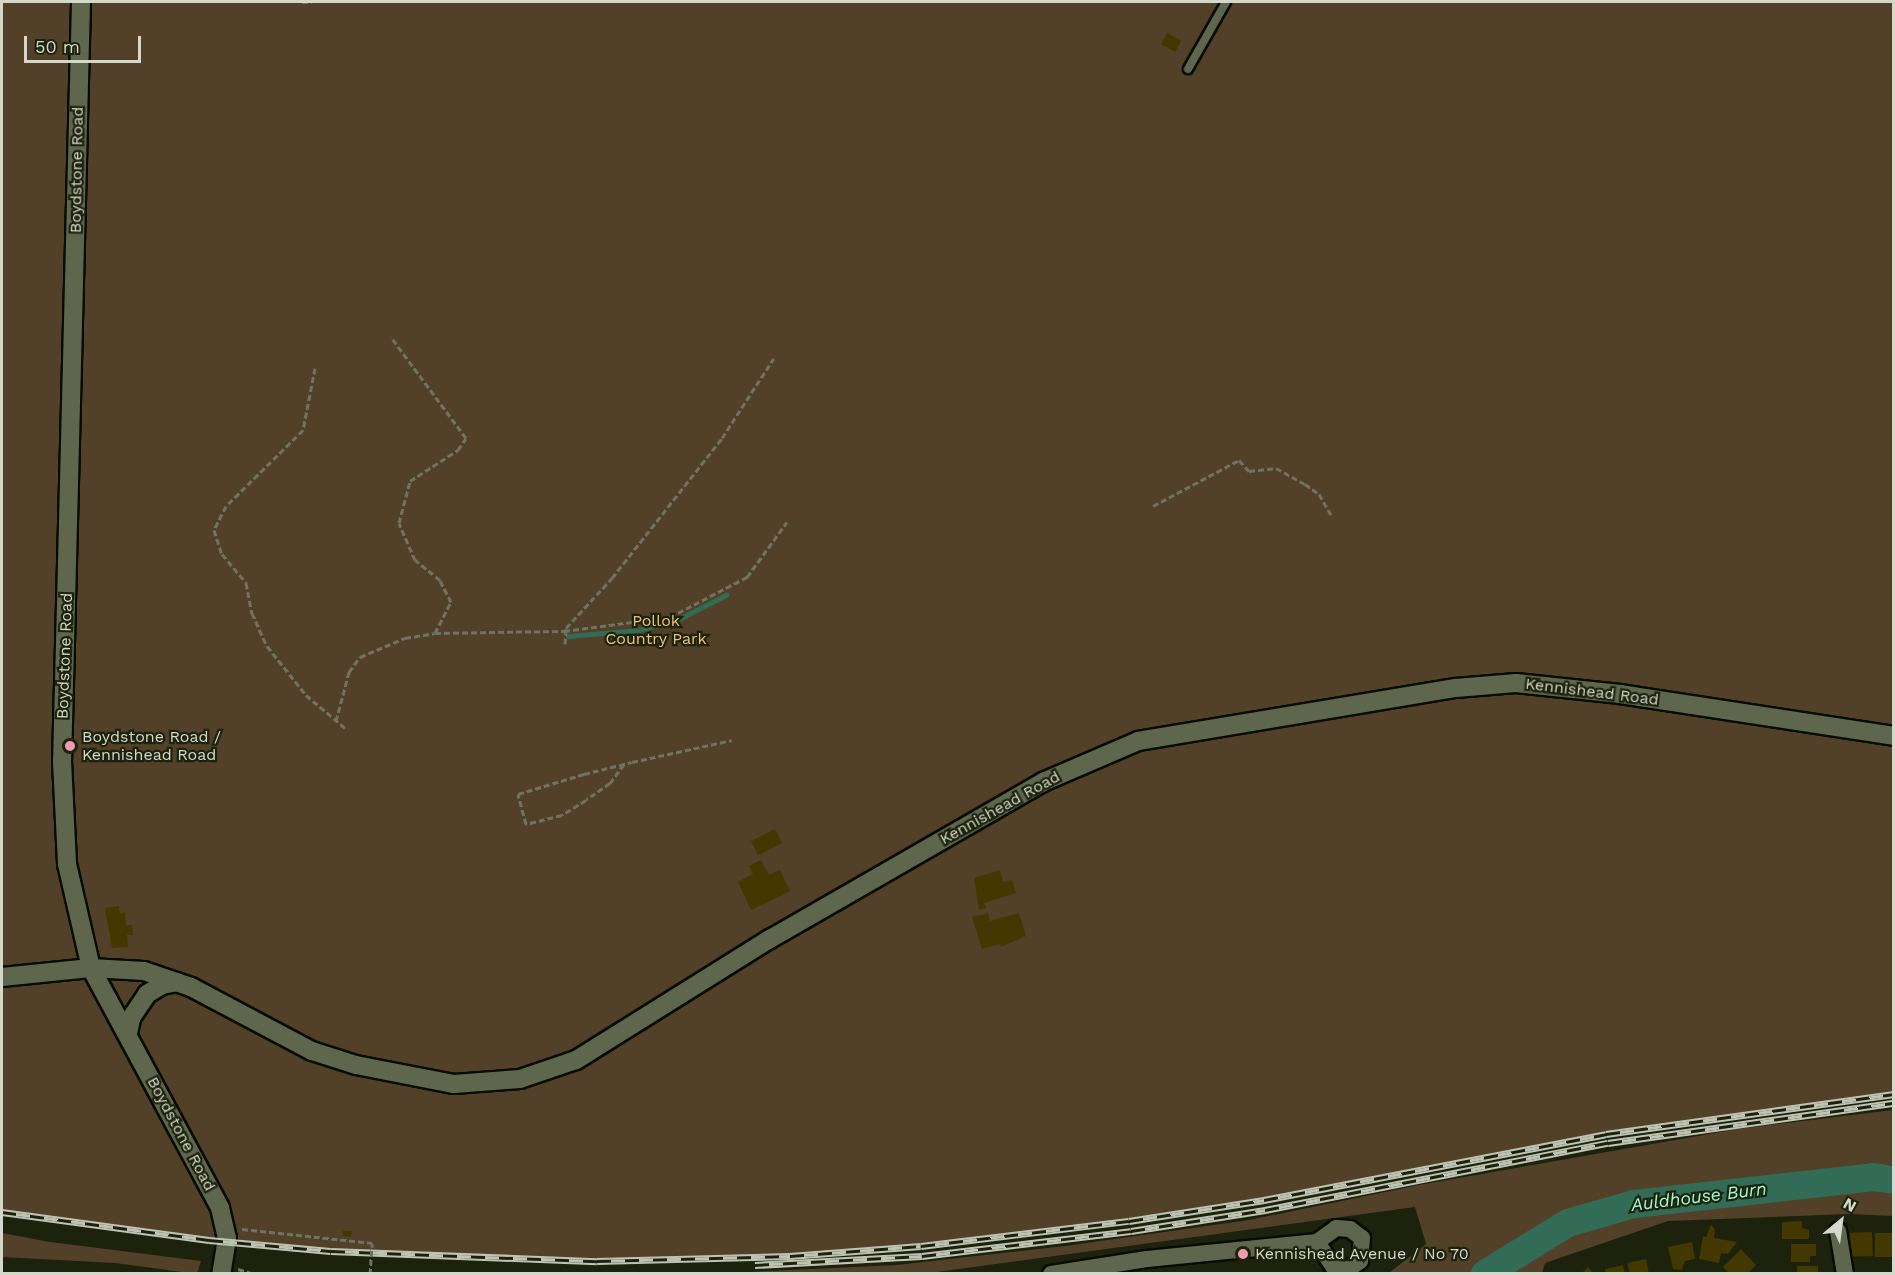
<!DOCTYPE html>
<html>
<head>
<meta charset="utf-8">
<style>
  body { margin:0 }
  #map { position:relative; width:1895px; height:1275px; overflow:hidden; background:#1d220c; font-family:"Work Sans",sans-serif }
  div>[style] { position:absolute }
  .green>* { inset:0; background:#524029 }
  .stream>* { height:4.5px; margin:-2.25px; padding:0 2.25px; transform-origin:2.25px; border-radius:2.25px; background:#326c56 }
  .river>* { height:28px; margin:-14px; padding:0 14px; transform-origin:14px; border-radius:14px; background:#326c56 }
  .building>* { inset:0; background:#423800; transform-origin:0 0 }
  .path>* { height:3px; margin-top:-1.5px; transform-origin:0; background:repeating-linear-gradient(90deg,#6f7361 0 6px,transparent 0 9px) }
  .roads { filter:drop-shadow(2px 0 #070b00) drop-shadow(-2px 0 #070b00) drop-shadow(0 2px #070b00) drop-shadow(0 -2px #070b00) }
  .lane>* { height:8px; margin:-4px; padding:0 4px; transform-origin:4px; border-radius:4px; background:#5f664e }
  .street>* { height:16px; margin:-8px; padding:0 8px; transform-origin:8px; border-radius:8px; background:#5f664e }
  .secondary>* { height:18px; margin:-9px; padding:0 9px; transform-origin:9px; border-radius:9px; background:#5f664e }
  .rail>* { height:7px; margin-top:-3.5px; transform-origin:0; background:repeating-linear-gradient(90deg,#1d220c 0 14px,#bfc3b4 0 28px); box-sizing:border-box; border-block:2px solid #bfc3b4 }
  .path-bridge>* { height:3px; margin-top:-1.5px; transform-origin:0; background:repeating-linear-gradient(90deg,#6f7361 0 6px,transparent 0 9px) }
  .dots>* { width:16px; height:16px; translate:-50% -50%; box-sizing:border-box; border:3px solid #1d220c; border-radius:50% }
  span { translate:-50% -50%; white-space:nowrap; text-align:center; line-height:1.15; -webkit-text-stroke:4.5px #1d220c; paint-order:stroke }
  .street-label { font-size:16px; color:#d4d8ca }
  .park-label { font-size:16px; color:#f1c17d }
  .poi-label { font-size:16px; color:#d4d8ca }
  .left { translate:0 -50%; text-align:left }
  .water-label { font-size:18px; color:#a0fad4; font-style:italic }
  .frame { position:absolute; inset:0; border:3px solid #d4d8ca; pointer-events:none }
  .north { position:absolute; left:1811px; top:1191px; width:60px; height:60px; -webkit-text-stroke:4px #1d220c; paint-order:stroke; rotate:29deg; font-size:16px; font-weight:700; line-height:24px; text-align:center; color:#d4d8ca }
  .north::after { content:''; display:block; margin:auto; width:21px; height:27px; background:#d4d8ca; clip-path:polygon(50% 0,100% 100%,50% 72%,0 100%) }
  .scale { position:absolute; left:24px; top:36px; width:117px; height:27px; box-sizing:border-box; border:3px solid #d4d8ca; border-top:0; padding-left:8px; font-size:18px; line-height:21px; white-space:nowrap; color:#d4d8ca; -webkit-text-stroke:4px #1d220c; paint-order:stroke }
</style>
</head>
<body>
<div id="map">
  <div class="green">
    <div style="clip-path:polygon(2px 2px,1893px 2px,1893px 1094px,1606px 1134px,1264px 1200px,1129px 1221px,921px 1246px,790px 1256px,597px 1261px,331px 1251px,209px 1240px,2px 1212px)"></div>
    <div style="clip-path:polygon(1893px 1110px,1893px 1165px,1577px 1207px,1475px 1273px,1389px 1273px,1426px 1244px,1415px 1207px,929px 1273px,564px 1273px,727px 1273px,897px 1265px,1065px 1246px,1249px 1220px,1419px 1185px,1738px 1129px)"></div>
    <div style="clip-path:polygon(1873px 1183px,1893px 1187px,1893px 1216px,1848px 1214px,1668px 1221px,1545px 1263px,1542px 1273px,1500px 1273px,1539px 1247px,1605px 1220px)"></div>
    <div style="clip-path:polygon(2px 1233px,50px 1242px,201px 1261px,197px 1274px,115px 1263px,2px 1257px)"></div>
  </div>
  <div class="stream">
    <div style="left:568px;top:636px;width:71px;rotate:-4.8deg"></div>
    <div style="left:639px;top:630px;width:44px;rotate:-15.9deg"></div>
    <div style="left:681px;top:618px;width:51px;rotate:-27.1deg"></div>
  </div>
  <div class="river">
    <div style="left:1485px;top:1274px;width:97px;rotate:-31.6deg"></div>
    <div style="left:1568px;top:1223px;width:69px;rotate:-16.1deg"></div>
    <div style="left:1634px;top:1204px;width:241px;rotate:-6.4deg"></div>
    <div style="left:1873px;top:1177px;width:21px;rotate:8deg"></div>
  </div>
  <div class="building">
    <div style="left:1167px;top:33px;width:16px;height:13px;rotate:27deg"></div>
    <div style="left:775px;top:829px;width:16px;height:27px;rotate:63deg"></div>
    <div style="clip-path:polygon(761px 860px,769px 875px,780px 870px,790px 891px,751px 910px,738px 882px,753px 874px,749px 866px)"></div>
    <div style="clip-path:polygon(1000px 870px,1003px 882px,1012px 880px,1016px 893px,984px 903px,986px 908px,979px 910px,974px 878px)"></div>
    <div style="clip-path:polygon(119px 906px,120px 913px,125px 912px,126px 925px,132px 925px,133px 935px,127px 935px,128px 947px,112px 948px,105px 908px)"></div>
    <div style="clip-path:polygon(988px 913px,990px 921px,1019px 913px,1026px 936px,1001px 947px,1000px 944px,982px 949px,972px 917px)"></div>
    <div style="clip-path:polygon(1802px 1221px,1802px 1228px,1809px 1230px,1809px 1239px,1782px 1239px,1782px 1222px)"></div>
    <div style="clip-path:polygon(1711px 1225px,1715px 1229px,1714px 1238px,1737px 1242px,1728px 1254px,1721px 1253px,1719px 1263px,1699px 1259px,1703px 1236px,1706px 1237px)"></div>
    <div style="clip-path:polygon(343px 1231px,352px 1231px,351px 1237px,343px 1236px)"></div>
    <div style="left:1872px;top:1232px;width:24px;height:22px;rotate:88deg"></div>
    <div style="left:1894px;top:1233px;width:24px;height:19px;rotate:90deg"></div>
    <div style="clip-path:polygon(1692px 1242px,1695px 1259px,1685px 1261px,1682px 1270px,1673px 1269px,1668px 1247px)"></div>
    <div style="clip-path:polygon(1791px 1244px,1816px 1244px,1816px 1256px,1810px 1256px,1810px 1262px,1791px 1262px)"></div>
    <div style="clip-path:polygon(1741px 1249px,1756px 1265px,1747px 1274px,1728px 1272px,1723px 1267px)"></div>
    <div style="clip-path:polygon(1646px 1259px,1649px 1274px,1630px 1274px,1627px 1263px)"></div>
    <div style="clip-path:polygon(1623px 1265px,1625px 1274px,1606px 1274px,1605px 1269px)"></div>
    <div style="clip-path:polygon(1797px 1266px,1818px 1266px,1818px 1272px,1797px 1274px)"></div>
    <div style="clip-path:polygon(1588px 1267px,1594px 1274px,1581px 1274px)"></div>
  </div>
  <div class="path">
    <div style="left:302px;top:2px;width:10px"></div>
    <div style="left:315px;top:368px;width:63px;rotate:101deg"></div>
    <div style="left:303px;top:430px;width:108px;rotate:135.4deg"></div>
    <div style="left:226px;top:506px;width:27px;rotate:117deg"></div>
    <div style="left:214px;top:530px;width:25px;rotate:72deg"></div>
    <div style="left:222px;top:554px;width:38px;rotate:50deg"></div>
    <div style="left:246px;top:583px;width:31px;rotate:79deg"></div>
    <div style="left:252px;top:613px;width:36px;rotate:66deg"></div>
    <div style="left:267px;top:646px;width:63px;rotate:51.5deg"></div>
    <div style="left:306px;top:695px;width:51px;rotate:40.2deg"></div>
    <div style="left:1153px;top:506px;width:98px;rotate:-28.1deg"></div>
    <div style="left:1239px;top:460px;width:15px;rotate:48deg"></div>
    <div style="left:1249px;top:471px;width:27px;rotate:-6deg"></div>
    <div style="left:1276px;top:468px;width:33px;rotate:29deg"></div>
    <div style="left:1305px;top:484px;width:17px;rotate:36deg"></div>
    <div style="left:1319px;top:494px;width:24px;rotate:60deg"></div>
    <div style="left:435px;top:633px;width:129px;rotate:-0.9deg"></div>
    <div style="left:564px;top:631px;width:107px;rotate:-7.5deg"></div>
    <div style="left:670px;top:617px;width:87px;rotate:-27.5deg"></div>
    <div style="left:747px;top:577px;width:68px;rotate:-54deg"></div>
    <div style="left:565px;top:644px;width:16px;rotate:-86deg"></div>
    <div style="left:566px;top:628px;width:68px;rotate:-47.4deg"></div>
    <div style="left:612px;top:578px;width:178px;rotate:-51.8deg"></div>
    <div style="left:722px;top:438px;width:95px;rotate:-57deg"></div>
    <div style="left:336px;top:721px;width:51px;rotate:-75.1deg"></div>
    <div style="left:349px;top:672px;width:19px;rotate:-54deg"></div>
    <div style="left:360px;top:657px;width:49px;rotate:-22.9deg"></div>
    <div style="left:405px;top:638px;width:30px;rotate:-9deg"></div>
    <div style="left:435px;top:633px;width:35px;rotate:-63deg"></div>
    <div style="left:451px;top:602px;width:25px;rotate:-117deg"></div>
    <div style="left:440px;top:580px;width:32px;rotate:-141deg"></div>
    <div style="left:415px;top:560px;width:40px;rotate:-113.4deg"></div>
    <div style="left:399px;top:523px;width:43px;rotate:-75.3deg"></div>
    <div style="left:410px;top:481px;width:57px;rotate:-32.9deg"></div>
    <div style="left:458px;top:450px;width:14px;rotate:-56deg"></div>
    <div style="left:466px;top:438px;width:126px;rotate:-126.6deg"></div>
    <div style="left:624px;top:764px;width:24px;rotate:126deg"></div>
    <div style="left:610px;top:783px;width:29px;rotate:145deg"></div>
    <div style="left:586px;top:800px;width:28px;rotate:148deg"></div>
    <div style="left:562px;top:815px;width:37px;rotate:166deg"></div>
    <div style="left:526px;top:824px;width:31px;rotate:-105deg"></div>
    <div style="left:518px;top:794px;width:69px;rotate:-16.9deg"></div>
    <div style="left:584px;top:774px;width:49px;rotate:-14deg"></div>
    <div style="left:632px;top:762px;width:102px;rotate:-12.4deg"></div>
    <div style="left:242px;top:1229px;width:131px;rotate:6.1deg"></div>
    <div style="left:238px;top:1269px;width:17px;rotate:17deg"></div>
    <div style="left:357px;top:1273px;width:3px;rotate:18deg"></div>
    <div style="left:291px;top:1274px;width:25px;rotate:-2deg"></div>
  </div>
  <div class="roads">
    <div class="lane">
      <div style="left:1188px;top:69px;width:77px;rotate:-60.4deg"></div>
    </div>
    <div class="street">
      <div style="left:1838px;top:1231px;width:44px;rotate:80.8deg"></div>
      <div style="left:1051px;top:1274px;width:97px;rotate:-8.9deg"></div>
      <div style="left:1147px;top:1259px;width:171px;rotate:-5.7deg"></div>
      <div style="left:1317px;top:1242px;width:24px;rotate:-36deg"></div>
      <div style="left:1336px;top:1228px;width:14px;rotate:4deg"></div>
      <div style="left:1350px;top:1229px;width:15px;rotate:37deg"></div>
      <div style="left:1362px;top:1238px;width:23px;rotate:95deg"></div>
      <div style="left:1360px;top:1261px;width:16px;rotate:145deg"></div>
      <div style="left:1347px;top:1270px;width:13px;rotate:-171deg"></div>
      <div style="left:1334px;top:1268px;width:31px;rotate:-123deg"></div>
    </div>
    <div class="secondary">
      <div style="left:81px;top:2px;width:759px;rotate:91.43deg"></div>
      <div style="left:62px;top:761px;width:103px;rotate:87.2deg"></div>
      <div style="left:67px;top:864px;width:107px;rotate:77deg"></div>
      <div style="left:91px;top:968px;width:272px;rotate:61.7deg"></div>
      <div style="left:220px;top:1208px;width:31px;rotate:77deg"></div>
      <div style="left:227px;top:1238px;width:36px;rotate:99deg"></div>
      <div style="left:2px;top:977px;width:89px;rotate:-5.8deg"></div>
      <div style="left:91px;top:968px;width:53px;rotate:3.2deg"></div>
      <div style="left:144px;top:971px;width:50px;rotate:18.8deg"></div>
      <div style="left:191px;top:987px;width:137px;rotate:27.9deg"></div>
      <div style="left:312px;top:1051px;width:46px;rotate:17.7deg"></div>
      <div style="left:356px;top:1065px;width:100px;rotate:11deg"></div>
      <div style="left:454px;top:1084px;width:66px;rotate:-4.3deg"></div>
      <div style="left:520px;top:1079px;width:59px;rotate:-18.7deg"></div>
      <div style="left:576px;top:1060px;width:229px;rotate:-32deg"></div>
      <div style="left:770px;top:939px;width:315px;rotate:-29.9deg"></div>
      <div style="left:1043px;top:782px;width:103px;rotate:-23.3deg"></div>
      <div style="left:1138px;top:741px;width:322px;rotate:-9.5deg"></div>
      <div style="left:1456px;top:688px;width:60px;rotate:-4.8deg"></div>
      <div style="left:1516px;top:683px;width:105px;rotate:6deg"></div>
      <div style="left:1620px;top:694px;width:277px;rotate:8.7deg"></div>
      <div style="left:128px;top:1034px;width:16px;rotate:-79deg"></div>
      <div style="left:131px;top:1018px;width:29px;rotate:-56deg"></div>
      <div style="left:147px;top:994px;width:17px;rotate:-31deg"></div>
      <div style="left:162px;top:985px;width:15px;rotate:-11deg"></div>
    </div>
  </div>
  <div class="rail">
    <div style="left:2px;top:1212px;width:209px;rotate:7.7deg"></div>
    <div style="left:209px;top:1240px;width:122px;rotate:5.2deg"></div>
    <div style="left:331px;top:1251px;width:266px;rotate:2.2deg"></div>
    <div style="left:597px;top:1261px;width:193px;rotate:-1.5deg"></div>
    <div style="left:790px;top:1256px;width:131px;rotate:-4.4deg"></div>
    <div style="left:921px;top:1246px;width:209px;rotate:-6.9deg"></div>
    <div style="left:1129px;top:1221px;width:137px;rotate:-8.8deg"></div>
    <div style="left:1264px;top:1200px;width:348px;rotate:-10.9deg"></div>
    <div style="left:1606px;top:1134px;width:291px;rotate:-7.9deg"></div>
    <div style="left:755px;top:1265px;width:167px;rotate:-3.1deg"></div>
    <div style="left:922px;top:1256px;width:210px;rotate:-6.8deg"></div>
    <div style="left:1131px;top:1231px;width:136px;rotate:-8.9deg"></div>
    <div style="left:1265px;top:1210px;width:349px;rotate:-11.1deg"></div>
    <div style="left:1608px;top:1143px;width:289px;rotate:-8deg"></div>
  </div>
  <div class="path-bridge">
    <div style="left:370px;top:1274px;width:31px;rotate:-86deg"></div>
  </div>
  <div class="dots">
    <div style="left:70px;top:746px;background:#f39aac"></div>
    <div style="left:1243px;top:1254px;background:#f39aac"></div>
  </div>
  <div class="street-label">
    <span style="left:77px;top:170px;rotate:-89deg">Boydstone Road</span>
    <span style="left:65px;top:656px;rotate:-88deg">Boydstone Road</span>
    <span style="left:1592px;top:692px;rotate:7deg">Kennishead Road</span>
    <span style="left:1000px;top:808px;rotate:-29deg">Kennishead Road</span>
    <span style="left:181px;top:1134px;rotate:62deg">Boydstone Road</span>
  </div>
  <div class="park-label">
    <span style="left:656px;top:630px">Pollok<br>Country Park</span>
  </div>
  <div class="poi-label">
    <span class="left" style="left:82px;top:746px">Boydstone Road /<br>Kennishead Road</span>
    <span class="left" style="left:1255px;top:1254px">Kennishead Avenue / No 70</span>
  </div>
  <div class="water-label">
    <span style="left:1699px;top:1197px;rotate:-7deg">Auldhouse Burn</span>
  </div>
  <div class="frame"></div>
  <div class="north">N</div>
  <div class="scale">50 m</div>
</div>
</body>
</html>
